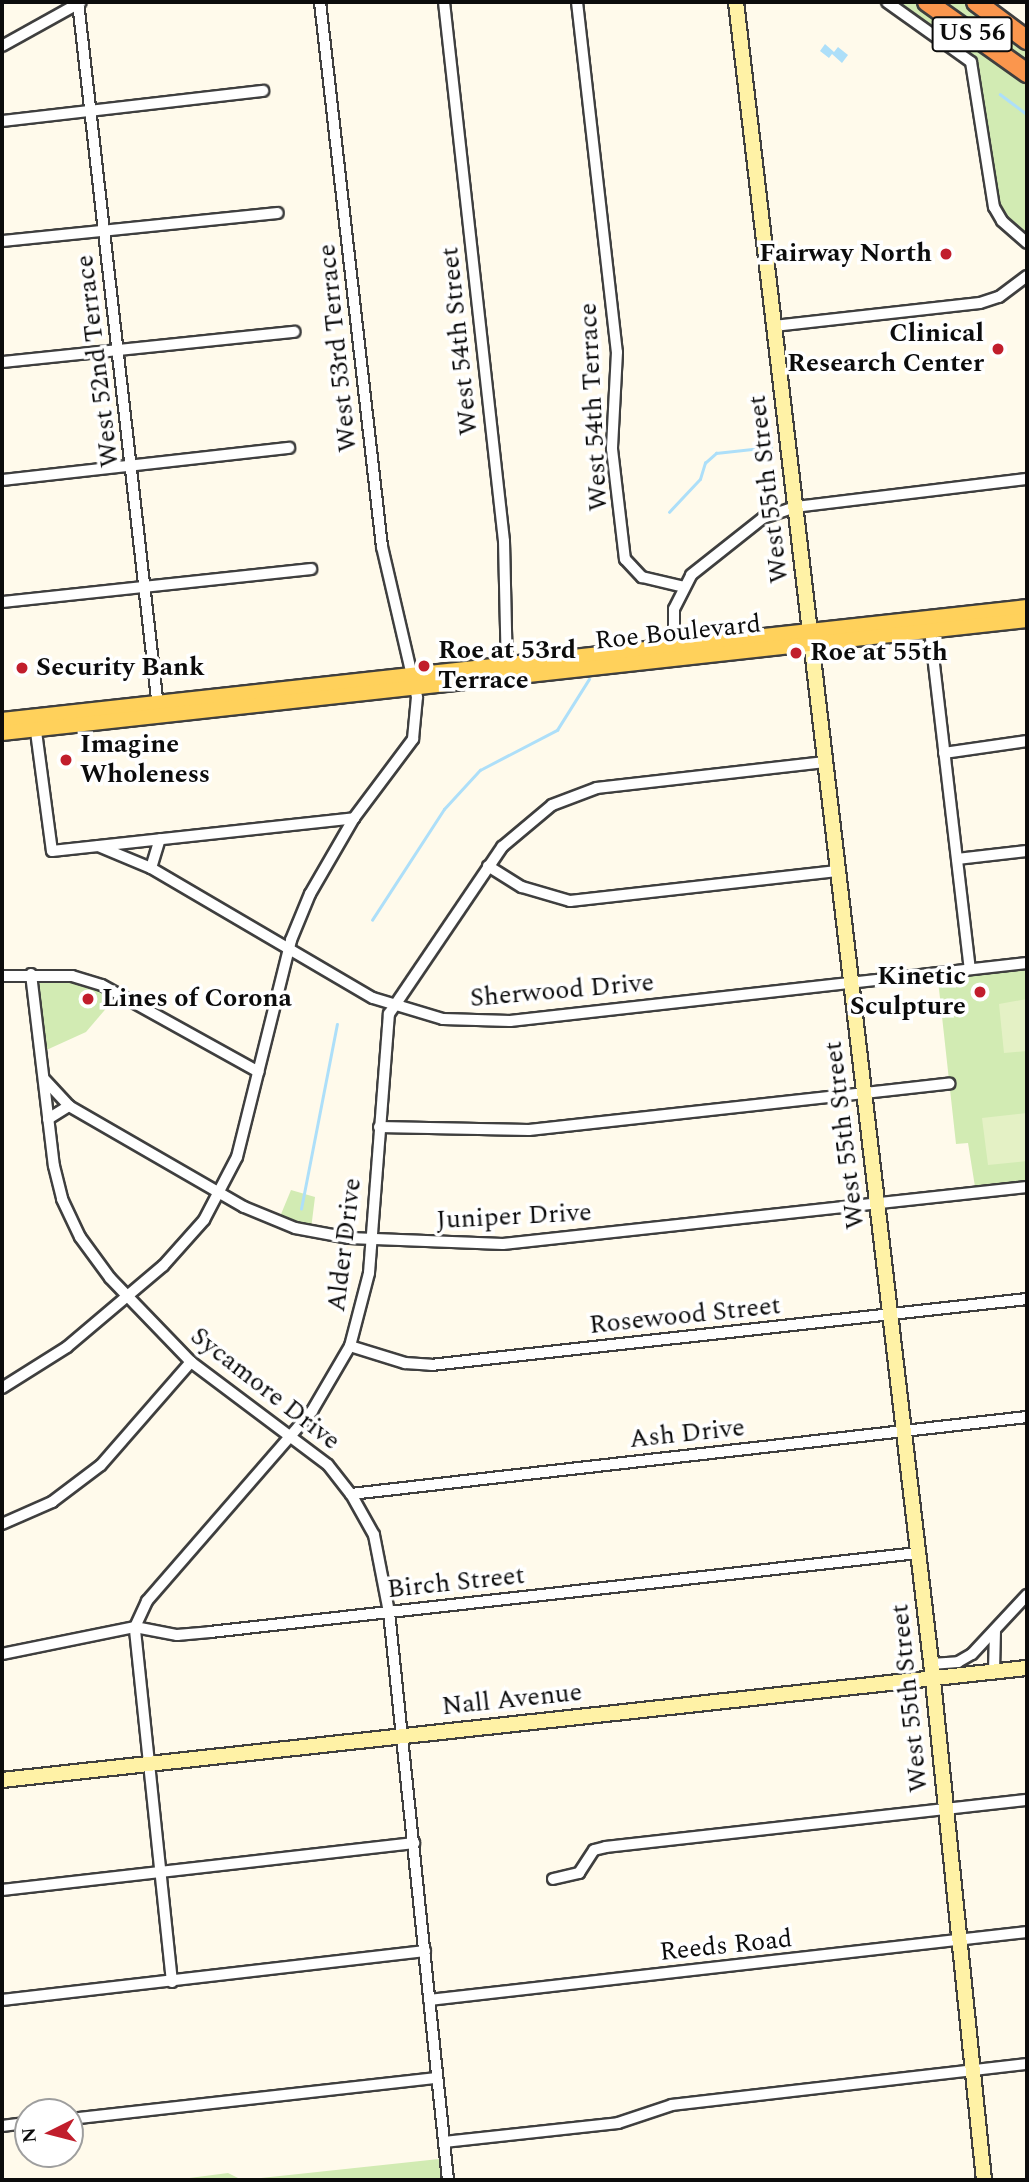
<!DOCTYPE html>
<html>
<head>
<meta charset="utf-8">
<style>
  body { margin:0 }
  #map { position:relative; width:1029px; height:2182px; overflow:hidden; background:#fffaeb; font-family:Spectral,serif }
  div>[style] { position:absolute }
  .green>* { inset:0; background:#d2ebb3 }
  .pitch>* { inset:0; background:#e4f1c5 }
  .water>* { inset:0; background:#addff9 }
  .stream>* { height:2.5px; margin:-1.25px; padding:0 1.25px; transform-origin:1.25px; border-radius:1.25px; background:#addff9 }
  .roads { filter:drop-shadow(2px 0 #3f3f3f) drop-shadow(-2px 0 #3f3f3f) drop-shadow(0 2px #3f3f3f) drop-shadow(0 -2px #3f3f3f) }
  .street>* { height:10px; margin:-5px; padding:0 5px; transform-origin:5px; border-radius:5px; background:#fff }
  .secondary>* { height:14px; margin:-7px; padding:0 7px; transform-origin:7px; border-radius:7px; background:#fff2a6 }
  .primary>* { height:14px; margin:-7px; padding:0 7px; transform-origin:7px; border-radius:7px; background:#ffd15b }
  .highway>* { height:18px; margin:-9px; padding:0 9px; transform-origin:9px; border-radius:9px; background:#fb964d }
  .dots>* { width:19px; height:19px; translate:-50% -50%; box-sizing:border-box; border:4px solid #fff; border-radius:50% }
  span { translate:-50% -50%; white-space:nowrap; text-align:center; line-height:1.15; -webkit-text-stroke:7px #fff; paint-order:stroke }
  .shield-label span { padding:2px 5px; background:#fff; border:2px solid; border-radius:5px; -webkit-text-stroke-width:0 }
  .shield-label { font-size:24px; color:#0c0c0c; font-weight:700 }
  .poi-label { font-size:26px; color:#0c0c0c; font-weight:700 }
  .right { translate:-100% -50%; text-align:right }
  .left { translate:0 -50%; text-align:left }
  .street-label { font-size:26px; color:#0c0c0c }
  .frame { position:absolute; inset:0; border:4px solid #0c0c0c; pointer-events:none }
  .north { position:absolute; left:14px; top:2098px; width:70px; height:70px; box-sizing:border-box; background:#fff; border:2px solid #9e9e9e; border-radius:50%; rotate:264deg; font-size:19px; font-weight:700; line-height:28px; text-align:center; color:#0c0c0c }
  .north::after { content:''; display:block; margin:auto; width:24px; height:32px; background:#c11e2c; clip-path:polygon(50% 0,100% 100%,50% 72%,0 100%) }
</style>
</head>
<body>
<div id="map">
  <div class="green">
    <div style="clip-path:polygon(897px 2px,913px 2px,1027px 86px,1027px 236px,1000px 208px,976px 61px)"></div>
    <div style="clip-path:polygon(941px 2px,964px 2px,1010px 36px,1027px 49px,1027px 66px)"></div>
    <div style="clip-path:polygon(1027px 969px,1027px 1187px,976px 1193px,968px 1143px,956px 1144px,938px 980px)"></div>
    <div style="clip-path:polygon(71px 980px,115px 998px,86px 1032px,42px 1052px,33px 981px)"></div>
    <div style="clip-path:polygon(291px 1190px,315px 1197px,311px 1229px,279px 1219px)"></div>
    <div style="clip-path:polygon(439px 2159px,442px 2180px,243px 2180px)"></div>
    <div style="clip-path:polygon(228px 2173px,242px 2180px,174px 2180px)"></div>
  </div>
  <div class="pitch">
    <div style="clip-path:polygon(1027px 999px,1027px 1051px,1004px 1053px,999px 1004px)"></div>
    <div style="clip-path:polygon(1027px 1113px,1027px 1161px,988px 1165px,982px 1118px)"></div>
  </div>
  <div class="water">
    <div style="clip-path:polygon(825px 44px,834px 52px,838px 47px,848px 55px,842px 63px,832px 54px,829px 58px,820px 51px)"></div>
  </div>
  <div class="stream">
    <div style="left:1000px;top:94px;width:34px;rotate:37deg"></div>
    <div style="left:669px;top:512px;width:45px;rotate:-46.8deg"></div>
    <div style="left:700px;top:479px;width:17px;rotate:-73deg"></div>
    <div style="left:705px;top:463px;width:15px;rotate:-42deg"></div>
    <div style="left:716px;top:453px;width:55px;rotate:-6.2deg"></div>
    <div style="left:372px;top:920px;width:132px;rotate:-57deg"></div>
    <div style="left:444px;top:809px;width:53px;rotate:-47.3deg"></div>
    <div style="left:480px;top:770px;width:87px;rotate:-27.5deg"></div>
    <div style="left:557px;top:730px;width:60px;rotate:-57.9deg"></div>
    <div style="left:301px;top:1209px;width:188px;rotate:-79deg"></div>
  </div>
  <div class="roads">
    <div class="street">
      <div style="left:78px;top:2px;width:710px;rotate:83.53deg"></div>
      <div style="left:444px;top:2px;width:542px;rotate:83.65deg"></div>
      <div style="left:504px;top:541px;width:129px;rotate:88.7deg"></div>
      <div style="left:577px;top:2px;width:352px;rotate:83.5deg"></div>
      <div style="left:617px;top:352px;width:97px;rotate:93deg"></div>
      <div style="left:612px;top:449px;width:111px;rotate:83.3deg"></div>
      <div style="left:625px;top:559px;width:25px;rotate:47deg"></div>
      <div style="left:642px;top:577px;width:43px;rotate:13.4deg"></div>
      <div style="left:887px;top:2px;width:103px;rotate:35.5deg"></div>
      <div style="left:971px;top:62px;width:147px;rotate:81deg"></div>
      <div style="left:994px;top:207px;width:16px;rotate:60deg"></div>
      <div style="left:1002px;top:221px;width:33px;rotate:41deg"></div>
      <div style="left:2px;top:46px;width:90px;rotate:-29.1deg"></div>
      <div style="left:2px;top:121px;width:263px;rotate:-6.6deg"></div>
      <div style="left:2px;top:241px;width:277px;rotate:-5.8deg"></div>
      <div style="left:774px;top:326px;width:207px;rotate:-6.4deg"></div>
      <div style="left:980px;top:303px;width:20px;rotate:-18deg"></div>
      <div style="left:999px;top:297px;width:35px;rotate:-37deg"></div>
      <div style="left:2px;top:362px;width:294px;rotate:-5.9deg"></div>
      <div style="left:2px;top:480px;width:289px;rotate:-6.4deg"></div>
      <div style="left:2px;top:602px;width:311px;rotate:-6.1deg"></div>
      <div style="left:930px;top:630px;width:341px;rotate:83.3deg"></div>
      <div style="left:674px;top:643px;width:34px;rotate:-90deg"></div>
      <div style="left:674px;top:609px;width:38px;rotate:-63deg"></div>
      <div style="left:691px;top:575px;width:92px;rotate:-38.4deg"></div>
      <div style="left:763px;top:518px;width:34px;rotate:-19deg"></div>
      <div style="left:795px;top:507px;width:234px;rotate:-6.9deg"></div>
      <div style="left:35px;top:724px;width:128px;rotate:82.4deg"></div>
      <div style="left:52px;top:851px;width:304px;rotate:-6.2deg"></div>
      <div style="left:944px;top:753px;width:84px;rotate:-8.2deg"></div>
      <div style="left:98px;top:846px;width:57px;rotate:22.5deg"></div>
      <div style="left:151px;top:868px;width:257px;rotate:30.4deg"></div>
      <div style="left:373px;top:998px;width:73px;rotate:16.7deg"></div>
      <div style="left:443px;top:1019px;width:67px;rotate:1.7deg"></div>
      <div style="left:510px;top:1021px;width:520px;rotate:-6.4deg"></div>
      <div style="left:957px;top:859px;width:70px;rotate:-6.5deg"></div>
      <div style="left:488px;top:866px;width:40px;rotate:32deg"></div>
      <div style="left:522px;top:887px;width:50px;rotate:16.3deg"></div>
      <div style="left:570px;top:901px;width:271px;rotate:-6.4deg"></div>
      <div style="left:151px;top:868px;width:30px;rotate:-73deg"></div>
      <div style="left:31px;top:974px;width:193px;rotate:83.2deg"></div>
      <div style="left:54px;top:1166px;width:34px;rotate:76deg"></div>
      <div style="left:62px;top:1199px;width:42px;rotate:64.7deg"></div>
      <div style="left:80px;top:1237px;width:51px;rotate:53.8deg"></div>
      <div style="left:110px;top:1278px;width:117px;rotate:46deg"></div>
      <div style="left:191px;top:1362px;width:171px;rotate:36.9deg"></div>
      <div style="left:328px;top:1465px;width:37px;rotate:52deg"></div>
      <div style="left:351px;top:1494px;width:47px;rotate:60.7deg"></div>
      <div style="left:374px;top:1535px;width:78px;rotate:79deg"></div>
      <div style="left:389px;top:1612px;width:571px;rotate:84.07deg"></div>
      <div style="left:2px;top:976px;width:70px"></div>
      <div style="left:72px;top:976px;width:31px;rotate:17deg"></div>
      <div style="left:102px;top:985px;width:179px;rotate:29deg"></div>
      <div style="left:45px;top:1080px;width:35px;rotate:47deg"></div>
      <div style="left:69px;top:1106px;width:202px;rotate:30deg"></div>
      <div style="left:244px;top:1207px;width:55px;rotate:22.4deg"></div>
      <div style="left:295px;top:1228px;width:55px;rotate:10.5deg"></div>
      <div style="left:349px;top:1238px;width:154px;rotate:2.2deg"></div>
      <div style="left:503px;top:1244px;width:527px;rotate:-6.21deg"></div>
      <div style="left:48px;top:1119px;width:25px;rotate:-32deg"></div>
      <div style="left:379px;top:1127px;width:150px;rotate:1.1deg"></div>
      <div style="left:529px;top:1130px;width:423px;rotate:-6.3deg"></div>
      <div style="left:350px;top:1346px;width:58px;rotate:17.2deg"></div>
      <div style="left:405px;top:1363px;width:26px;rotate:4deg"></div>
      <div style="left:431px;top:1365px;width:600px;rotate:-6.32deg"></div>
      <div style="left:2px;top:1388px;width:77px;rotate:-32.2deg"></div>
      <div style="left:67px;top:1347px;width:126px;rotate:-40.2deg"></div>
      <div style="left:163px;top:1266px;width:62px;rotate:-48.3deg"></div>
      <div style="left:204px;top:1220px;width:71px;rotate:-62.4deg"></div>
      <div style="left:237px;top:1157px;width:224px;rotate:-76deg"></div>
      <div style="left:291px;top:940px;width:50px;rotate:-67.6deg"></div>
      <div style="left:310px;top:894px;width:88px;rotate:-59.9deg"></div>
      <div style="left:354px;top:818px;width:99px;rotate:-53.2deg"></div>
      <div style="left:413px;top:739px;width:42px;rotate:-84.6deg"></div>
      <div style="left:417px;top:697px;width:154px;rotate:-103.1deg"></div>
      <div style="left:382px;top:547px;width:549px;rotate:-96.49deg"></div>
      <div style="left:351px;top:1494px;width:680px;rotate:-6.5deg"></div>
      <div style="left:2px;top:1524px;width:55px;rotate:-23.7deg"></div>
      <div style="left:52px;top:1502px;width:61px;rotate:-37.1deg"></div>
      <div style="left:101px;top:1465px;width:137px;rotate:-48.9deg"></div>
      <div style="left:2px;top:1654px;width:136px;rotate:-11.5deg"></div>
      <div style="left:135px;top:1627px;width:43px;rotate:10.8deg"></div>
      <div style="left:177px;top:1635px;width:33px;rotate:-5deg"></div>
      <div style="left:210px;top:1632px;width:712px;rotate:-6.37deg"></div>
      <div style="left:931px;top:1664px;width:27px;rotate:-4deg"></div>
      <div style="left:958px;top:1662px;width:16px;rotate:-30deg"></div>
      <div style="left:972px;top:1654px;width:81px;rotate:-47deg"></div>
      <div style="left:994px;top:1671px;width:40px;rotate:-88.6deg"></div>
      <div style="left:553px;top:1879px;width:27px;rotate:-13deg"></div>
      <div style="left:579px;top:1873px;width:27px;rotate:-57deg"></div>
      <div style="left:594px;top:1850px;width:12px;rotate:-14deg"></div>
      <div style="left:606px;top:1847px;width:424px;rotate:-6.4deg"></div>
      <div style="left:2px;top:1890px;width:415px;rotate:-6.5deg"></div>
      <div style="left:172px;top:1982px;width:357px;rotate:-96deg"></div>
      <div style="left:135px;top:1627px;width:29px;rotate:-65deg"></div>
      <div style="left:147px;top:1601px;width:252px;rotate:-49deg"></div>
      <div style="left:312px;top:1411px;width:75px;rotate:-59.7deg"></div>
      <div style="left:350px;top:1346px;width:75px;rotate:-75.4deg"></div>
      <div style="left:369px;top:1273px;width:260px;rotate:-85.6deg"></div>
      <div style="left:389px;top:1014px;width:202px;rotate:-55.9deg"></div>
      <div style="left:502px;top:847px;width:65px;rotate:-40deg"></div>
      <div style="left:552px;top:805px;width:48px;rotate:-20.7deg"></div>
      <div style="left:597px;top:788px;width:229px;rotate:-6.5deg"></div>
      <div style="left:2px;top:2000px;width:426px;rotate:-6.6deg"></div>
      <div style="left:429px;top:2000px;width:602px;rotate:-6.49deg"></div>
      <div style="left:70px;top:2119px;width:369px;rotate:-6.4deg"></div>
      <div style="left:2px;top:2126px;width:26px;rotate:-7deg"></div>
      <div style="left:444px;top:2142px;width:175px;rotate:-6.2deg"></div>
      <div style="left:618px;top:2123px;width:57px;rotate:-18.4deg"></div>
      <div style="left:672px;top:2105px;width:357px;rotate:-6.6deg"></div>
    </div>
    <div class="secondary">
      <div style="left:736px;top:2px;width:1680px;rotate:83.3deg"></div>
      <div style="left:932px;top:1671px;width:512px;rotate:84.17deg"></div>
      <div style="left:2px;top:1780px;width:1031px;rotate:-6.24deg"></div>
    </div>
    <div class="primary">
      <div style="left:2px;top:720px;width:1031px;rotate:-6.29deg"></div>
      <div style="left:2px;top:733px;width:1031px;rotate:-6.29deg"></div>
    </div>
    <div class="highway">
      <div style="left:927px;top:2px;width:123px;rotate:35.4deg"></div>
      <div style="left:976px;top:2px;width:64px;rotate:36.7deg"></div>
    </div>
  </div>
  <div class="dots">
    <div style="left:946px;top:254px;background:#c11e2c"></div>
    <div style="left:998px;top:349px;background:#c11e2c"></div>
    <div style="left:796px;top:653px;background:#c11e2c"></div>
    <div style="left:424px;top:666px;background:#c11e2c"></div>
    <div style="left:22px;top:668px;background:#c11e2c"></div>
    <div style="left:66px;top:760px;background:#c11e2c"></div>
    <div style="left:980px;top:992px;background:#c11e2c"></div>
    <div style="left:88px;top:999px;background:#c11e2c"></div>
  </div>
  <div class="shield-label">
    <span style="left:972px;top:34px">US 56</span>
  </div>
  <div class="poi-label">
    <span class="right" style="left:932px;top:254px">Fairway North</span>
    <span class="right" style="left:984px;top:349px">Clinical<br>Research Center</span>
    <span class="left" style="left:438px;top:666px">Roe at 53rd<br>Terrace</span>
    <span class="left" style="left:810px;top:653px">Roe at 55th</span>
    <span class="left" style="left:36px;top:668px">Security Bank</span>
    <span class="left" style="left:80px;top:760px">Imagine<br>Wholeness</span>
    <span class="right" style="left:966px;top:992px">Kinetic<br>Sculpture</span>
    <span class="left" style="left:102px;top:999px">Lines of Corona</span>
  </div>
  <div class="street-label">
    <span style="left:460px;top:341px;rotate:-96deg">West 54th Street</span>
    <span style="left:338px;top:348px;rotate:-96deg">West 53rd Terrace</span>
    <span style="left:98px;top:361px;rotate:-97deg">West 52nd Terrace</span>
    <span style="left:594px;top:407px;rotate:-93deg">West 54th Terrace</span>
    <span style="left:769px;top:489px;rotate:-97deg">West 55th Street</span>
    <span style="left:678px;top:633px;rotate:-6deg">Roe Boulevard</span>
    <span style="left:562px;top:991px;rotate:-5deg">Sherwood Drive</span>
    <span style="left:845px;top:1135px;rotate:-97deg">West 55th Street</span>
    <span style="left:514px;top:1217px;rotate:-3deg">Juniper Drive</span>
    <span style="left:345px;top:1245px;rotate:-83deg">Alder Drive</span>
    <span style="left:685px;top:1316px;rotate:-6deg">Rosewood Street</span>
    <span style="left:265px;top:1389px;rotate:38deg">Sycamore Drive</span>
    <span style="left:687px;top:1434px;rotate:-6deg">Ash Drive</span>
    <span style="left:456px;top:1583px;rotate:-6deg">Birch Street</span>
    <span style="left:910px;top:1698px;rotate:-96deg">West 55th Street</span>
    <span style="left:512px;top:1700px;rotate:-6deg">Nall Avenue</span>
    <span style="left:726px;top:1946px;rotate:-6deg">Reeds Road</span>
  </div>
  <div class="frame"></div>
  <div class="north">N</div>
</div>
</body>
</html>
